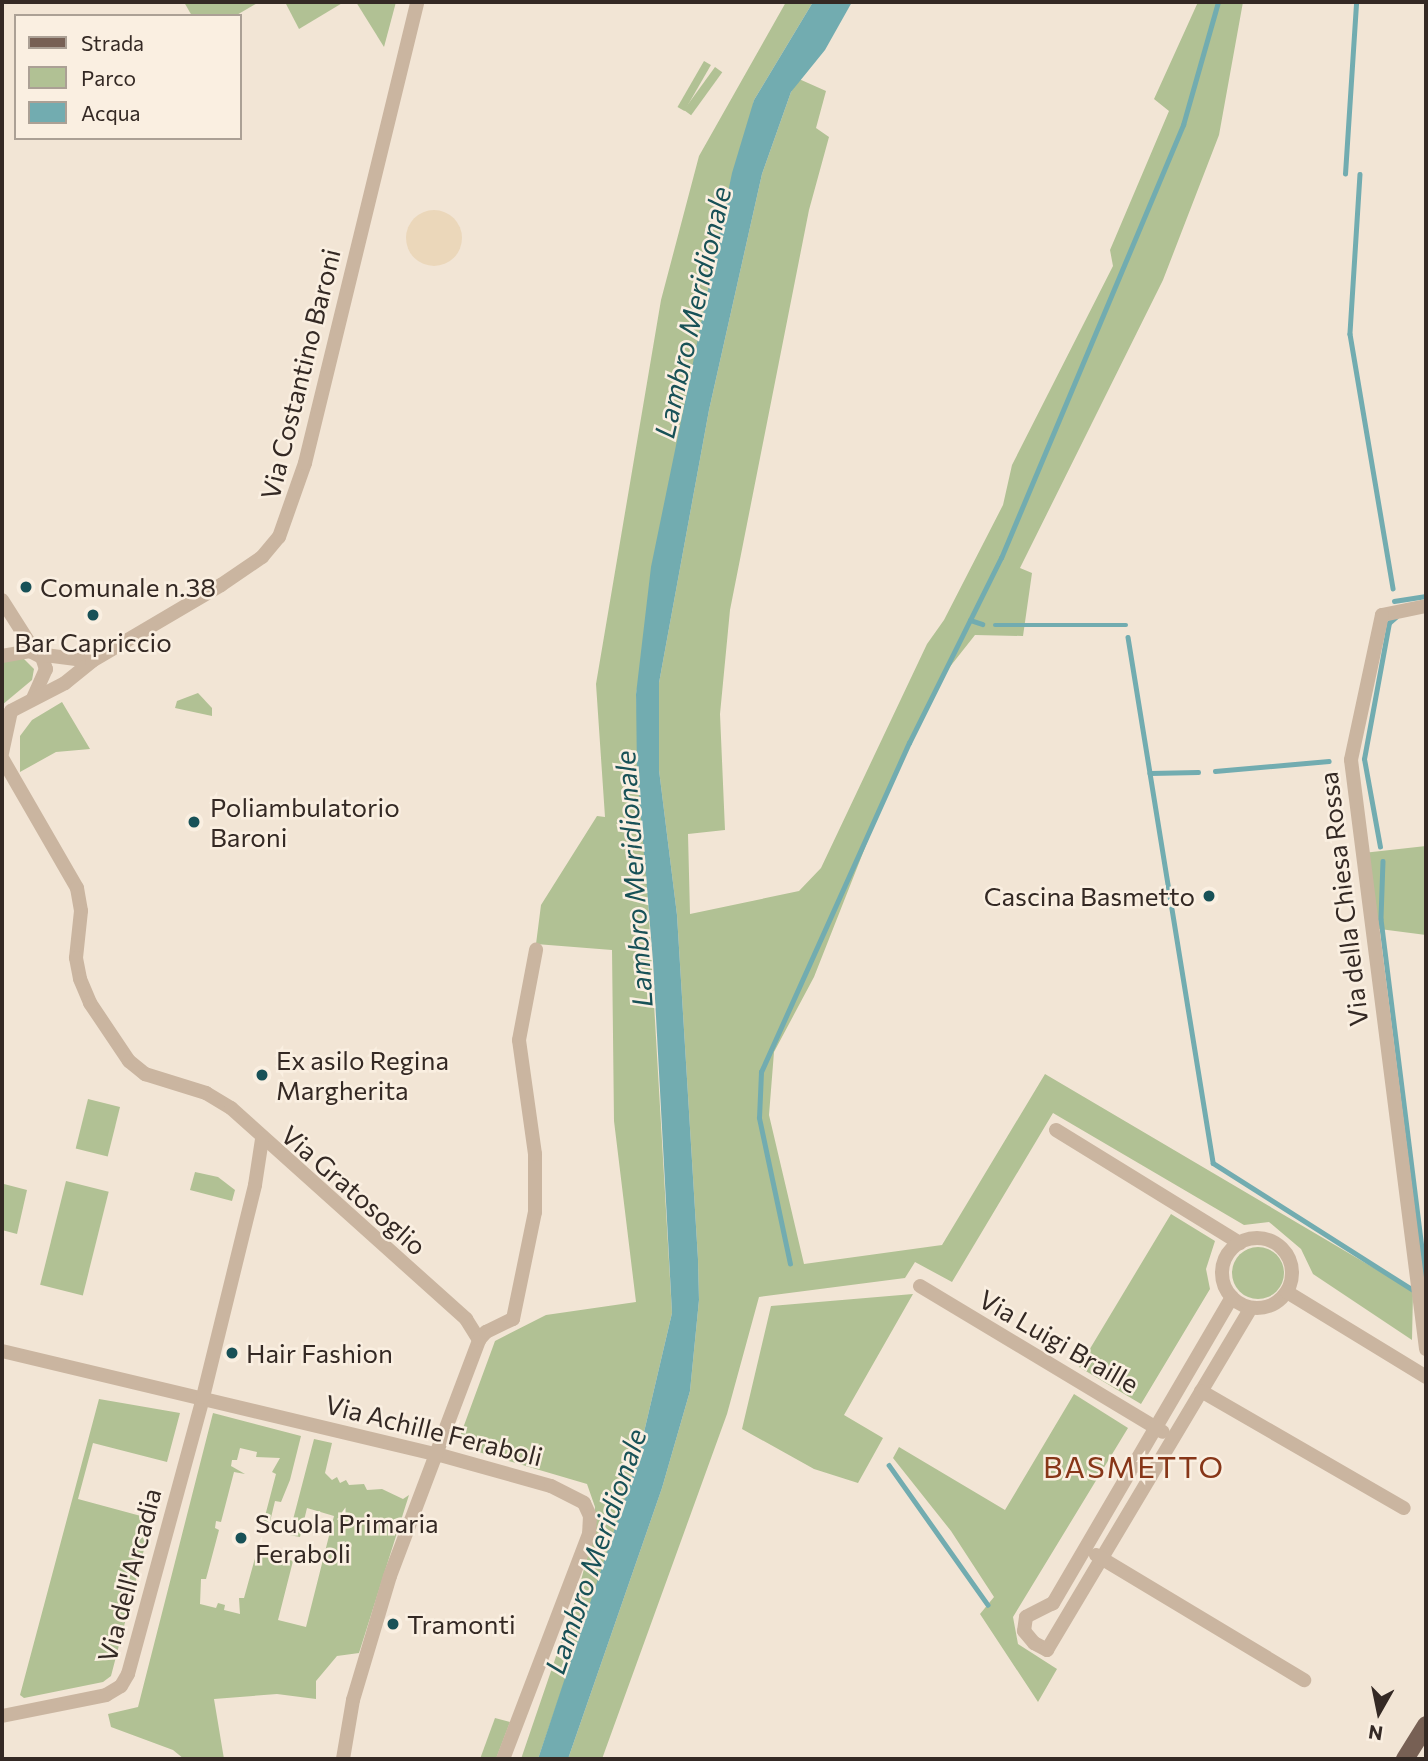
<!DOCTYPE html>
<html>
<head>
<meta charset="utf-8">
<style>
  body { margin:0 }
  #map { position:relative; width:1428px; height:1761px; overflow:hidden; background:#f2e5d5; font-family:Commissioner,sans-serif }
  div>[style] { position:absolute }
  .green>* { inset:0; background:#b1c194; transform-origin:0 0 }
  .round { border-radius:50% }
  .plaza>* { inset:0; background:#ebd7ba }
  .water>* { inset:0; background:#72acb0 }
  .stream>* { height:4.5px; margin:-2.25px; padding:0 2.25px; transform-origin:2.25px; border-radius:2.25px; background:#72acb0 }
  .minor>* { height:14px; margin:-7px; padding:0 7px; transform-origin:7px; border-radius:7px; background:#cab5a0 }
  .minor>.ring { margin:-7px; padding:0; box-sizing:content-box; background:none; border:14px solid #cab5a0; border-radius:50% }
  .major>* { height:18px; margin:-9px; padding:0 9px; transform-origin:9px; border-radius:9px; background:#776054 }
  .dots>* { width:19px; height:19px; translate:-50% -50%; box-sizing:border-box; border:4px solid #faefe1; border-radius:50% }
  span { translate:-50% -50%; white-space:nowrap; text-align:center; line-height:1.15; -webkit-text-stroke:5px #faefe1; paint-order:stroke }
  .street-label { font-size:26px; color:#342924 }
  .poi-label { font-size:26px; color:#342924 }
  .left { translate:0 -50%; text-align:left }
  .right { translate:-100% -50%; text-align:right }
  .water-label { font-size:28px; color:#185157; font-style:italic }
  .quarter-label { font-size:30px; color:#873618; letter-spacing:2px }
  .frame { position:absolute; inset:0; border:4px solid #342924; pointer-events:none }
  .legend { position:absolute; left:14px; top:14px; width:228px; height:126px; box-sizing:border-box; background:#faefe1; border:2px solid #aba095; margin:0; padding:9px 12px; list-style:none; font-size:21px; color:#342924 }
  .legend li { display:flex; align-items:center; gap:14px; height:35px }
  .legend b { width:35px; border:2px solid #aba095 }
  .north { position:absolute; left:1344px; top:1677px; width:70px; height:70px; -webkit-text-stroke:5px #faefe1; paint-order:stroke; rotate:189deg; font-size:19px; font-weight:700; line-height:28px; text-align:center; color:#342924 }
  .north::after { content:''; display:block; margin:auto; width:24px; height:32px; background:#342924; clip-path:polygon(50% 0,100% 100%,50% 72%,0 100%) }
</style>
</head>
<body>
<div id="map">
  <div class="green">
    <div style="clip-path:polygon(184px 2px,259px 2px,235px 16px,192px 16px)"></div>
    <div style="clip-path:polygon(285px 2px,344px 2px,299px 29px)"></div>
    <div style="clip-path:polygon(356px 2px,396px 2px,384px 47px)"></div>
    <div style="clip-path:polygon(786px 2px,813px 2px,754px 100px,636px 694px,672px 1313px,637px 1462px,598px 1584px,538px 1759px,521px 1759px,578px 1592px,593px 1534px,595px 1507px,587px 1484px,465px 1448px,459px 1439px,495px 1341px,546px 1315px,636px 1302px,614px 1121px,612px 950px,536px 944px,541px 905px,597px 816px,605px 817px,596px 684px,661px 300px,699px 156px)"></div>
    <div style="clip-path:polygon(1198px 2px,1243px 2px,1219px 135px,1163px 280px,1020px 568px,1032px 573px,1023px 636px,975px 635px,945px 673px,885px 797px,814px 977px,774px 1052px,769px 1115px,804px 1264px,942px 1245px,1045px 1074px,1413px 1291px,1412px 1340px,1313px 1274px,1301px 1249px,1269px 1222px,1244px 1225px,1053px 1113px,952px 1282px,915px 1262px,905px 1278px,759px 1297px,727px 1414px,602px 1759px,568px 1759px,662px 1488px,690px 1391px,699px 1300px,698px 1259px,677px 915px,659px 770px,659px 683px,709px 410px,762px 174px,791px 92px,799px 79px,826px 91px,816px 128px,829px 137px,809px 210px,730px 610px,720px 714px,725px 830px,688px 834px,690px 914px,799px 891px,821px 868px,927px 644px,944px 620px,1003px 505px,1012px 465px,1113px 266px,1110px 250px,1169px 111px,1154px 99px)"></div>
    <div style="left:704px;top:61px;width:8px;height:53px;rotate:30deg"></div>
    <div style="left:715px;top:67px;width:9px;height:53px;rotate:36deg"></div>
    <div style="clip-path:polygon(23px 658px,34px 669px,32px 680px,2px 705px,2px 662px)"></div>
    <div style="clip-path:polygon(198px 693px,212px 708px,212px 716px,175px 708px,177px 701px)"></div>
    <div style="clip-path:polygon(62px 702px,90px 749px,56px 752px,20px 772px,20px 736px,32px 720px)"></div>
    <div style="clip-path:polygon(1426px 846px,1426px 935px,1372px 928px,1363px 853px)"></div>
    <div style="left:88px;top:1099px;width:33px;height:51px;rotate:14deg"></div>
    <div style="clip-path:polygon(195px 1172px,218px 1177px,235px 1190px,232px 1201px,190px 1190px)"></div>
    <div style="left:66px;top:1181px;width:44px;height:107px;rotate:14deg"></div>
    <div style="clip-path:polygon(4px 1184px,27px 1190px,17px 1234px,2px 1230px)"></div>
    <div style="clip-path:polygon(1171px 1214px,1215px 1241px,1206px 1269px,1210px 1289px,1141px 1404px,1079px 1367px)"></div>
    <div class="round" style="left:1232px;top:1247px;width:52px;height:52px"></div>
    <div style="clip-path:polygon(913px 1294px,844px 1415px,883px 1438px,858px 1483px,814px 1469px,742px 1429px,771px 1306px)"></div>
    <div style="clip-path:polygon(1074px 1394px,1128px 1428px,1013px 1617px,1018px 1644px,1057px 1669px,1038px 1702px,980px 1614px,994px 1597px,951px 1531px,893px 1458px,899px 1447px,1005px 1510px)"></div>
    <div style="clip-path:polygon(99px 1399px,180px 1413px,167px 1462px,93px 1443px,78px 1499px,152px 1519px,111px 1676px,103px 1682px,24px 1698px,20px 1695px)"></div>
    <div style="clip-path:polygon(213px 1413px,301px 1436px,290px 1480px,281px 1502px,275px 1501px,269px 1526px,258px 1524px,264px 1520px,276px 1474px,272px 1472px,280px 1458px,256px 1457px,257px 1452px,240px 1448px,237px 1460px,232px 1460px,231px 1466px,245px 1474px,234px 1472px,221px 1522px,216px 1521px,215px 1528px,219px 1530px,206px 1579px,201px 1579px,200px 1604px,216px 1608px,218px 1603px,225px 1605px,224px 1610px,240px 1614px,239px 1598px,244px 1598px,257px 1551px,293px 1561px,278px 1620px,306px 1627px,334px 1516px,307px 1508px,300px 1537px,289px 1535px,314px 1439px,332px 1443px,325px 1473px,332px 1480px,337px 1477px,340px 1483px,346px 1480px,349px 1485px,364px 1484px,367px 1490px,382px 1489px,403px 1499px,409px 1495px,359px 1653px,337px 1656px,316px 1681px,316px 1699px,277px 1694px,214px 1699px,224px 1759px,184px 1759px,173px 1750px,111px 1727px,108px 1714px,138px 1707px)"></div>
    <div style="clip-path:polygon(495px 1718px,510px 1722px,496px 1759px,480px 1759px)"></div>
  </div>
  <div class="plaza">
    <div class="round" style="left:406px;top:210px;width:56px;height:56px"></div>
  </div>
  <div class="water">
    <div style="clip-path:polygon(813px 2px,852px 2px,825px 50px,791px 92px,762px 174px,709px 410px,659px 683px,659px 770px,677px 915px,698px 1259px,699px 1300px,690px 1391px,662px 1488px,568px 1759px,538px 1759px,637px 1462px,672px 1313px,653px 961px,637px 771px,636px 694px,651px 567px,732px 173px,754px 100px)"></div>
  </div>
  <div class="stream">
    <div style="left:1345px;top:174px;width:172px;rotate:-86.3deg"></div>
    <div style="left:1360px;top:174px;width:160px;rotate:93.6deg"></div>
    <div style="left:1350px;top:334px;width:258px;rotate:80.4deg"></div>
    <div style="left:1394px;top:601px;width:32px;rotate:-9deg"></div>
    <div style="left:970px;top:620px;width:13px;rotate:18deg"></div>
    <div style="left:995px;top:625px;width:131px"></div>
    <div style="left:1128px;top:637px;width:138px;rotate:80.8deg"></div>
    <div style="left:1150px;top:773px;width:48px;rotate:-1.2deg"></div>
    <div style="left:1215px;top:771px;width:114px;rotate:-5deg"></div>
    <div style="left:1150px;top:773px;width:395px;rotate:80.8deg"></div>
    <div style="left:1213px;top:1163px;width:237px;rotate:32.4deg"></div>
    <div style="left:1380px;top:847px;width:89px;rotate:-100.3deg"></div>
    <div style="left:1364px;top:759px;width:138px;rotate:-79.6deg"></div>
    <div style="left:1389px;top:623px;width:9px;rotate:-41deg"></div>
    <div style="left:1383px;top:861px;width:58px;rotate:92deg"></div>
    <div style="left:1381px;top:919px;width:364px;rotate:82.9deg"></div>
    <div style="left:790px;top:1264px;width:149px;rotate:-102deg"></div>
    <div style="left:759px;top:1118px;width:46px;rotate:-87.5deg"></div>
    <div style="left:761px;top:1072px;width:361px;rotate:-65.8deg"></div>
    <div style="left:909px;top:743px;width:207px;rotate:-63.6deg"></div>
    <div style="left:1001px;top:558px;width:470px;rotate:-67.2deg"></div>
    <div style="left:1183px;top:125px;width:128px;rotate:-74.1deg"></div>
    <div style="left:889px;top:1465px;width:171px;rotate:54.7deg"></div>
  </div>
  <div class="minor">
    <div style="left:2px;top:600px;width:62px;rotate:57.6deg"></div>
    <div style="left:1426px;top:606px;width:45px;rotate:168.4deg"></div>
    <div style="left:1382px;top:615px;width:148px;rotate:102.1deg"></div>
    <div style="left:1351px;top:760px;width:594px;rotate:82.74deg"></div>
    <div style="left:37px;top:654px;width:55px;rotate:7.3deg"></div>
    <div style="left:2px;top:656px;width:28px;rotate:-10deg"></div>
    <div style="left:30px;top:651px;width:13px;rotate:27deg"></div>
    <div style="left:42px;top:657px;width:13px;rotate:72deg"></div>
    <div style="left:46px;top:669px;width:32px;rotate:114deg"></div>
    <div style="left:2px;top:753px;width:43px;rotate:-77.9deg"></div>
    <div style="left:11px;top:711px;width:61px;rotate:-27.4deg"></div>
    <div style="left:65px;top:683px;width:35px;rotate:-39deg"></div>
    <div style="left:92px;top:661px;width:150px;rotate:-30.5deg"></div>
    <div style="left:221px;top:585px;width:50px;rotate:-34.3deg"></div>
    <div style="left:262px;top:557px;width:26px;rotate:-50deg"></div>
    <div style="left:279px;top:537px;width:78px;rotate:-70.6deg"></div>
    <div style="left:305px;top:463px;width:474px;rotate:-76.3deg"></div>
    <div style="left:2px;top:758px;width:150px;rotate:60deg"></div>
    <div style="left:77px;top:888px;width:23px;rotate:80deg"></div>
    <div style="left:81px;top:911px;width:47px;rotate:96.1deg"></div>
    <div style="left:76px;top:958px;width:21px;rotate:79deg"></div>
    <div style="left:80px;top:979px;width:26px;rotate:67deg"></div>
    <div style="left:90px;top:1003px;width:70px;rotate:56.1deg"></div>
    <div style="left:129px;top:1061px;width:21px;rotate:39deg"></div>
    <div style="left:145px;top:1074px;width:64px;rotate:17.3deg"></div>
    <div style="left:206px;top:1093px;width:29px;rotate:31deg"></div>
    <div style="left:231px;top:1108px;width:316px;rotate:41.9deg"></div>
    <div style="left:466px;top:1319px;width:25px;rotate:58deg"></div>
    <div style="left:1056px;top:1130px;width:216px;rotate:31.6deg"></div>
    <div class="ring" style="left:1222px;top:1238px;width:56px;height:56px"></div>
    <div style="left:920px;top:1286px;width:283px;rotate:31deg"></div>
    <div style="left:1287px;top:1292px;width:163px;rotate:31.4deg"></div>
    <div style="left:1232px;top:1297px;width:355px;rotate:120.3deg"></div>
    <div style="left:1053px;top:1603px;width:30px;rotate:153deg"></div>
    <div style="left:1026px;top:1617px;width:14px;rotate:98deg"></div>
    <div style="left:1024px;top:1631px;width:16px;rotate:50deg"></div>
    <div style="left:1034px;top:1643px;width:15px;rotate:28deg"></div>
    <div style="left:1047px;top:1650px;width:398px;rotate:-59.2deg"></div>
    <div style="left:2px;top:1351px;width:450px;rotate:13.4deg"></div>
    <div style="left:440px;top:1455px;width:115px;rotate:15.6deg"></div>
    <div style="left:551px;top:1486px;width:37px;rotate:27deg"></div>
    <div style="left:584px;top:1503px;width:14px;rotate:65deg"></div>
    <div style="left:590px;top:1516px;width:18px;rotate:93deg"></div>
    <div style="left:589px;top:1534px;width:241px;rotate:110.9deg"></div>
    <div style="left:1201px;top:1391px;width:234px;rotate:30deg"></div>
    <div style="left:1096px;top:1555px;width:243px;rotate:31deg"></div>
    <div style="left:2px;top:1716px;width:106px;rotate:-11.4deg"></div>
    <div style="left:106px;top:1695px;width:17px;rotate:-31deg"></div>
    <div style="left:121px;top:1686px;width:14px;rotate:-60deg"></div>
    <div style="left:128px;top:1674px;width:287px;rotate:-74.8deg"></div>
    <div style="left:203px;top:1397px;width:218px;rotate:-76.2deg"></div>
    <div style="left:255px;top:1185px;width:47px;rotate:-81.3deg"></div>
    <div style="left:343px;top:1759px;width:60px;rotate:-80.4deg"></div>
    <div style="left:353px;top:1700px;width:129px;rotate:-73.4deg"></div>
    <div style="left:390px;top:1576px;width:252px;rotate:-69.3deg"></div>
    <div style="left:479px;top:1340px;width:11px;rotate:-49deg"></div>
    <div style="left:486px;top:1332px;width:30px;rotate:-26deg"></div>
    <div style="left:513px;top:1319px;width:109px;rotate:-78.4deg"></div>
    <div style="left:535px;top:1212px;width:58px;rotate:-90deg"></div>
    <div style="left:535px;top:1154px;width:115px;rotate:-98deg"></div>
    <div style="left:519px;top:1040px;width:92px;rotate:-79.3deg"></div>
  </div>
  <div class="major">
    <div style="left:1405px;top:1759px;width:40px;rotate:-58deg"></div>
  </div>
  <div class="dots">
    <div style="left:26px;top:587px;background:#185157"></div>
    <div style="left:93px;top:615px;background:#185157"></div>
    <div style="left:194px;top:822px;background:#185157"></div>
    <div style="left:1209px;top:896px;background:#185157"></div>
    <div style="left:262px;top:1075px;background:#185157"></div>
    <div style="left:232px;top:1353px;background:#185157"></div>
    <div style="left:241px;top:1538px;background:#185157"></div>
    <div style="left:393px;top:1624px;background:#185157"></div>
  </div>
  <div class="street-label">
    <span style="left:300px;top:374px;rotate:-76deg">Via Costantino Baroni</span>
    <span style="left:1343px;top:899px;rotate:-97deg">Via della Chiesa Rossa</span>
    <span style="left:354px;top:1190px;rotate:41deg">Via Gratosoglio</span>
    <span style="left:1059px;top:1341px;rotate:30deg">Via Luigi Braille</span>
    <span style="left:434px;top:1430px;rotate:14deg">Via Achille Feraboli</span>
    <span style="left:129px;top:1575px;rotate:-75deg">Via dell'Arcadia</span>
  </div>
  <div class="poi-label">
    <span class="left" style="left:40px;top:587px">Comunale n.38</span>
    <span style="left:93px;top:642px">Bar Capriccio</span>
    <span class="left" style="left:210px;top:822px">Poliambulatorio<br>Baroni</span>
    <span class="right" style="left:1195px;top:896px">Cascina Basmetto</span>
    <span class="left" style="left:276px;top:1075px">Ex asilo Regina<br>Margherita</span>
    <span class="left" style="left:246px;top:1353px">Hair Fashion</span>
    <span class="left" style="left:255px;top:1538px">Scuola Primaria<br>Feraboli</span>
    <span class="left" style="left:407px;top:1624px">Tramonti</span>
  </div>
  <div class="water-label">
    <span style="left:692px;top:312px;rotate:-77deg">Lambro Meridionale</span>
    <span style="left:633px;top:879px;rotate:-94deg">Lambro Meridionale</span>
    <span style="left:595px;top:1551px;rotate:-71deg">Lambro Meridionale</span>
  </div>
  <div class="quarter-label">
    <span style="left:1134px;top:1466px">BASMETTO</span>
  </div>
  <div class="frame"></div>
  <ul class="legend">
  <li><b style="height:9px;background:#776054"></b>Strada</li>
  <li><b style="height:19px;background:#b1c194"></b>Parco</li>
  <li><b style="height:19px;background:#72acb0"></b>Acqua</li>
  </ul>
  <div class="north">N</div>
</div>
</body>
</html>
